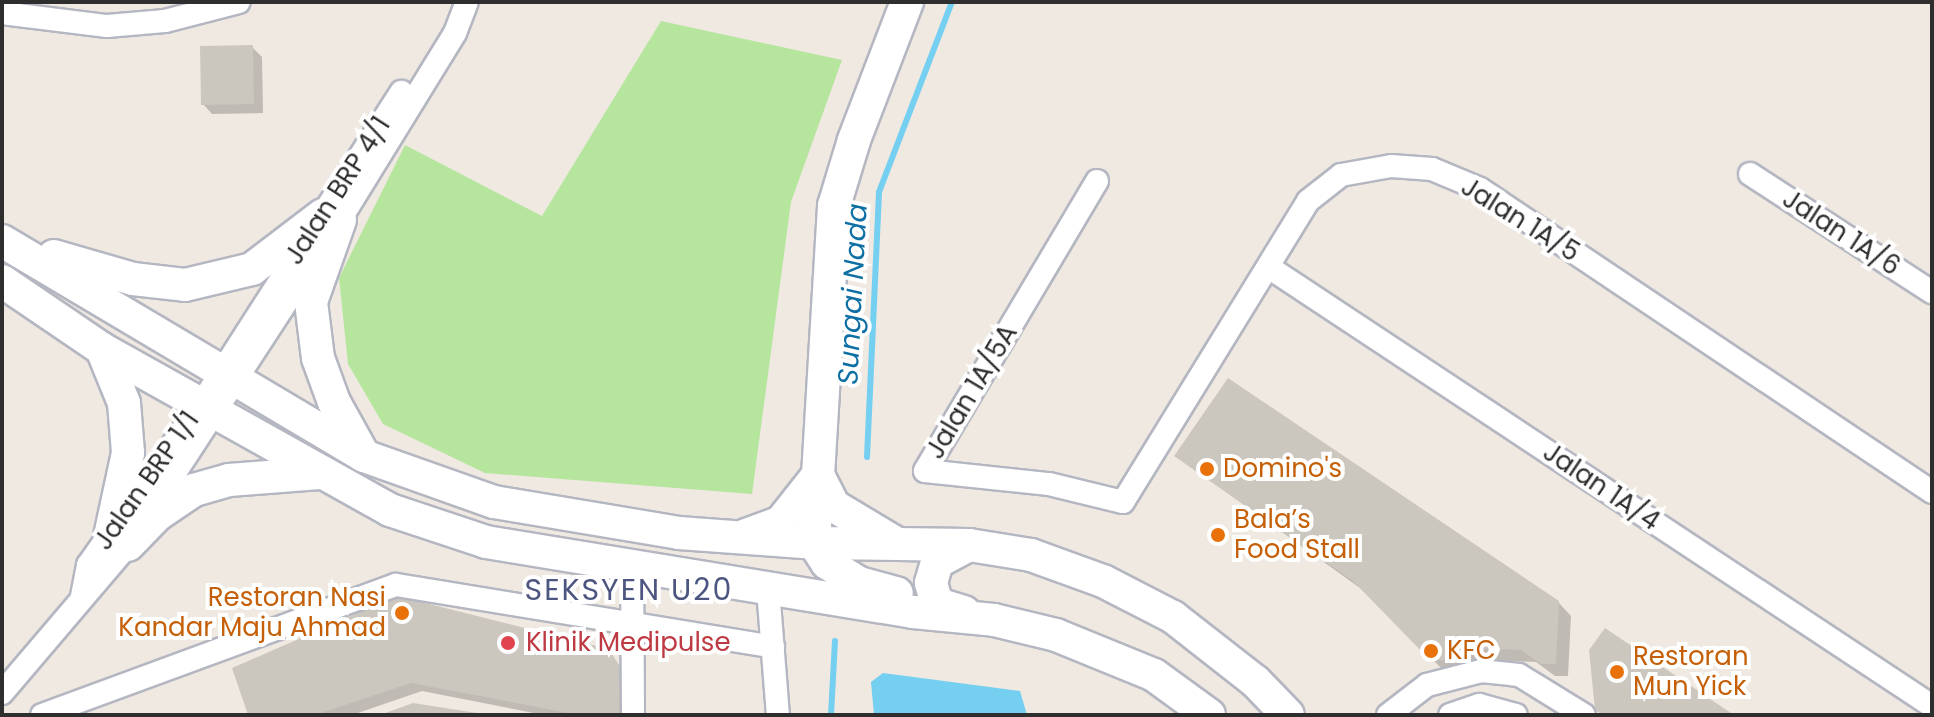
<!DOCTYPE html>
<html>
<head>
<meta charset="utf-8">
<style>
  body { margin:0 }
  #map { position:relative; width:1934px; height:717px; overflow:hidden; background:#efe9e1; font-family:Poppins,sans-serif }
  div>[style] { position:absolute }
  .green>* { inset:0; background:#b6e59e }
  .water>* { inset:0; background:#75cff0 }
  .shadow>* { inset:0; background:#0003 }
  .stream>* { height:6px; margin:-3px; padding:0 3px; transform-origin:3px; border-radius:3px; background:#75cff0 }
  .building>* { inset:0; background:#cbc7bf; transform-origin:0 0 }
  .roads { filter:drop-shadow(2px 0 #b4b7c1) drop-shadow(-2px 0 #b4b7c1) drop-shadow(0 2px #b4b7c1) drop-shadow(0 -2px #b4b7c1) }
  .street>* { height:22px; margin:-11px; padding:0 11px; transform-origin:11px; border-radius:11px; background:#fff }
  .secondary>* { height:32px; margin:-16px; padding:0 16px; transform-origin:16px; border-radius:16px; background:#fff }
  .dots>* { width:22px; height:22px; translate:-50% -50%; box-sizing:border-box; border:4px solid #fff; border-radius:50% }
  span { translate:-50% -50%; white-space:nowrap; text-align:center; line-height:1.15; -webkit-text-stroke:8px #fff; paint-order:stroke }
  .street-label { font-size:26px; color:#2e2e2e }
  .food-label { font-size:26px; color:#c56008 }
  .left { translate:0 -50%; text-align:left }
  .right { translate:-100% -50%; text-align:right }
  .health-label { font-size:26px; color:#be3a42 }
  .water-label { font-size:28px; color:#0d6fa3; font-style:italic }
  .quarter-label { font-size:30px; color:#4d5680; letter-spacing:2px }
  .frame { position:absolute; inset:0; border:4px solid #2e2e2e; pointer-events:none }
</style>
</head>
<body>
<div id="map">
  <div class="green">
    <div style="clip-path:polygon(661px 21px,842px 60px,791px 202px,752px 494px,485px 473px,383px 424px,348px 364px,339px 278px,405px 145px,542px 216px)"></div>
  </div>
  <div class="water">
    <div style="clip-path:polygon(883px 673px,1020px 691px,1027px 715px,874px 715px,871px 682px)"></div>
  </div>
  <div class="shadow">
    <div style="clip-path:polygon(252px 47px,262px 57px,263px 113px,212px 114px,203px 104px)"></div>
    <div style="clip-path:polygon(1176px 456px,1558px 602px,1571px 616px,1568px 676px,1555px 676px,1536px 662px,1482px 660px,1469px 674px,1443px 670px,1367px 593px)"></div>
    <div style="clip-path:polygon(608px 650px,629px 679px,628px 715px,544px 715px,422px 691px,352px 715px,250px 715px,235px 669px)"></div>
  </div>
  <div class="stream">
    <div style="left:867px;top:457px;width:265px;rotate:-87.4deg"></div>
    <div style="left:879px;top:192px;width:204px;rotate:-69deg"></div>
    <div style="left:831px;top:715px;width:74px;rotate:-86.9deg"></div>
  </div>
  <div class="building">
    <div style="left:253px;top:45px;width:59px;height:53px;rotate:89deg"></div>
    <div style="clip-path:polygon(1228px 378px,1559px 601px,1556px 664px,1541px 664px,1521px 650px,1469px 648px,1456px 663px,1428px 658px,1353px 581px,1174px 456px)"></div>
    <div style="clip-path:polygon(397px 596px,609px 649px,620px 667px,619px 715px,579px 715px,411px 683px,315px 715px,248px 715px,232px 668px)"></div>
    <div style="clip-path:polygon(1605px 628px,1734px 715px,1603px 715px,1595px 710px,1589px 650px)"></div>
    <div style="clip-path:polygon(413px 703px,477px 713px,477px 715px,380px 715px)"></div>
  </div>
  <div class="roads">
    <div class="street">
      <div style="left:2px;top:13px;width:106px;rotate:7.1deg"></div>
      <div style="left:107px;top:26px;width:58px;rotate:-4.9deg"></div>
      <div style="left:165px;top:21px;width:76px;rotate:-14.4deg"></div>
      <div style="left:1750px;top:174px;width:217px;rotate:33deg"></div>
      <div style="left:1097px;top:181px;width:337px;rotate:120.7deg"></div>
      <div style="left:925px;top:471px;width:125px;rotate:6deg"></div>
      <div style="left:1049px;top:484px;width:76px;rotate:13.7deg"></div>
      <div style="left:1123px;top:502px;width:353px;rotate:-58.4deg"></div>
      <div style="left:1308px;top:201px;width:42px;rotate:-38.2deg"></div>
      <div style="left:1341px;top:175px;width:51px;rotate:-10.2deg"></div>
      <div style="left:1391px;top:166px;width:41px;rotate:4.2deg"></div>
      <div style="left:1432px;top:169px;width:52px;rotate:22.6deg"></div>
      <div style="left:1480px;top:189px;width:544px;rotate:33.84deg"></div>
      <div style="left:1270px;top:268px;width:794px;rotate:33.49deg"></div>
      <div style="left:632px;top:564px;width:151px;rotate:89.6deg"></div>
      <div style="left:768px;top:589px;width:126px;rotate:85.5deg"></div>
      <div style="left:82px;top:596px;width:32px;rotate:-79deg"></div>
      <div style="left:88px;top:565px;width:197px;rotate:-54.9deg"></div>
      <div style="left:201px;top:404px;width:371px;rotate:-57.3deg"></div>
      <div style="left:2px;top:693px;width:194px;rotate:-49.6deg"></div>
      <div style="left:128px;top:545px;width:388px;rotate:-56.9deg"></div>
      <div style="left:340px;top:220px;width:220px;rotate:-58.4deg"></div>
      <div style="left:455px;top:33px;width:33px;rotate:-69deg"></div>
      <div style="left:42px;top:715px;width:377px;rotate:-20.2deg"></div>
      <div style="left:396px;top:585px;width:382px;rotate:9.3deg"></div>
      <div style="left:1388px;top:715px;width:49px;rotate:-37.6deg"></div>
      <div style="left:1427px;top:685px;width:56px;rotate:-14.5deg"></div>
      <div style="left:1481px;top:671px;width:38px;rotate:6deg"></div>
      <div style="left:1519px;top:675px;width:76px;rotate:31.6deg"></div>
      <div style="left:1450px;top:715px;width:31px;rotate:-19deg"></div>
      <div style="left:1479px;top:705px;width:38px;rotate:15deg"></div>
    </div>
    <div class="secondary">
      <div style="left:340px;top:220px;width:87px;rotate:109.5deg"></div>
      <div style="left:311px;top:302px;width:56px;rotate:82.9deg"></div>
      <div style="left:318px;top:358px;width:47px;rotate:70deg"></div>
      <div style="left:334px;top:402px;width:60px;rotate:60.9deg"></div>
      <div style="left:2px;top:241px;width:421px;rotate:30.7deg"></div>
      <div style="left:364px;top:456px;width:138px;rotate:19.5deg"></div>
      <div style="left:494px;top:502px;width:188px;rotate:9.5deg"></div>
      <div style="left:679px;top:533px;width:135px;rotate:4.2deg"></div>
      <div style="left:814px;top:543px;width:155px;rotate:0.7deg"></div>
      <div style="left:969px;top:545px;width:63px;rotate:9.2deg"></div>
      <div style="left:1031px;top:555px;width:77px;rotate:19.9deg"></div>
      <div style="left:1103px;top:581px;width:79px;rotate:27.2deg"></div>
      <div style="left:1173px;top:617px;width:104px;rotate:38deg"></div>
      <div style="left:1255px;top:681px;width:47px;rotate:45.9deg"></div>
      <div style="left:54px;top:256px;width:82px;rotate:16.2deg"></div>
      <div style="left:133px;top:279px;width:52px;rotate:6.6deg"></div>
      <div style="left:185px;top:285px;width:69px;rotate:-13.4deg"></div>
      <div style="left:252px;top:269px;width:89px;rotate:-37.3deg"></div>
      <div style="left:2px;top:281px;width:121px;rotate:34.2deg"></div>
      <div style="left:102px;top:349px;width:330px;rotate:29.2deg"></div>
      <div style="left:390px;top:510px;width:101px;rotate:18.4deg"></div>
      <div style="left:486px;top:542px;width:433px;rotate:9.3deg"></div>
      <div style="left:913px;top:612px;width:81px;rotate:5.6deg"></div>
      <div style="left:994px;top:620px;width:64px;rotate:13.6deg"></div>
      <div style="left:1056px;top:635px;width:106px;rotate:22.2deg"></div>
      <div style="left:1154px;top:675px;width:68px;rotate:36deg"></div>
      <div style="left:102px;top:349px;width:58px;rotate:67.8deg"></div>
      <div style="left:124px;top:403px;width:50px;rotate:85.4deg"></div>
      <div style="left:128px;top:453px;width:85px;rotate:102.2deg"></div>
      <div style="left:818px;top:475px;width:35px;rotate:63deg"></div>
      <div style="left:834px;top:506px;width:70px;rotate:31deg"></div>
      <div style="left:746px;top:535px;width:37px;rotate:-20deg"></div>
      <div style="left:781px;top:522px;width:60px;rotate:-51.8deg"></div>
      <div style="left:814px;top:543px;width:338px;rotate:-86.6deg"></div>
      <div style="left:834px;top:206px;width:69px;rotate:-73.1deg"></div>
      <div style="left:854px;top:140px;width:148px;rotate:-69deg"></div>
      <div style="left:814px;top:543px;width:24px;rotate:57deg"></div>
      <div style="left:827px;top:563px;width:38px;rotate:32deg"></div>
      <div style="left:859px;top:583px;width:39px;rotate:15deg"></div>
      <div style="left:128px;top:545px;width:42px;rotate:-46deg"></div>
      <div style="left:157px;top:515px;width:45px;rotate:-34deg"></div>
      <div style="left:194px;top:490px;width:36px;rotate:-16deg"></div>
      <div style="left:229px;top:480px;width:91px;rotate:-4.4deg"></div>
      <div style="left:964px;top:612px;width:28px;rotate:-163deg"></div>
      <div style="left:937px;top:604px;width:22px;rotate:-106deg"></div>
      <div style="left:931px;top:583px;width:22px;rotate:-74deg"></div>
      <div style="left:937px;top:562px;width:36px;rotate:-28deg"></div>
    </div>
  </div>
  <div class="dots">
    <div style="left:1207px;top:469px;background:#e8710a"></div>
    <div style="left:1218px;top:535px;background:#e8710a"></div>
    <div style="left:402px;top:613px;background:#e8710a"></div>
    <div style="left:508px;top:643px;background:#e0444e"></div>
    <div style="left:1431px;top:651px;background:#e8710a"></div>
    <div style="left:1617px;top:672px;background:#e8710a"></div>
  </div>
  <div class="street-label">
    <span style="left:338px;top:191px;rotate:-57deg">Jalan BRP 4/1</span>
    <span style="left:1520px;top:220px;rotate:32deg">Jalan 1A/5</span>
    <span style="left:1841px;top:233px;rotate:33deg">Jalan 1A/6</span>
    <span style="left:972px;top:392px;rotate:-59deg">Jalan 1A/5A</span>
    <span style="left:147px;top:481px;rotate:-55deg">Jalan BRP 1/1</span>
    <span style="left:1601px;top:487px;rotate:34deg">Jalan 1A/4</span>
  </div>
  <div class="food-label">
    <span class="left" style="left:1223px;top:469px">Domino's</span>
    <span class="left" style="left:1234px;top:535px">Bala’s<br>Food Stall</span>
    <span class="right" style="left:386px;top:613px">Restoran Nasi<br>Kandar Maju Ahmad</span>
    <span class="left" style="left:1447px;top:651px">KFC</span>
    <span class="left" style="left:1633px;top:672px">Restoran<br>Mun Yick</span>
  </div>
  <div class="health-label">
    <span class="left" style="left:526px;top:643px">Klinik Medipulse</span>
  </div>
  <div class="water-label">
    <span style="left:853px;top:294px;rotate:-87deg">Sungai Nada</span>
  </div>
  <div class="quarter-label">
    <span style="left:629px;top:590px">SEKSYEN U20</span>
  </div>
  <div class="frame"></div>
</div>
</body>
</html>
